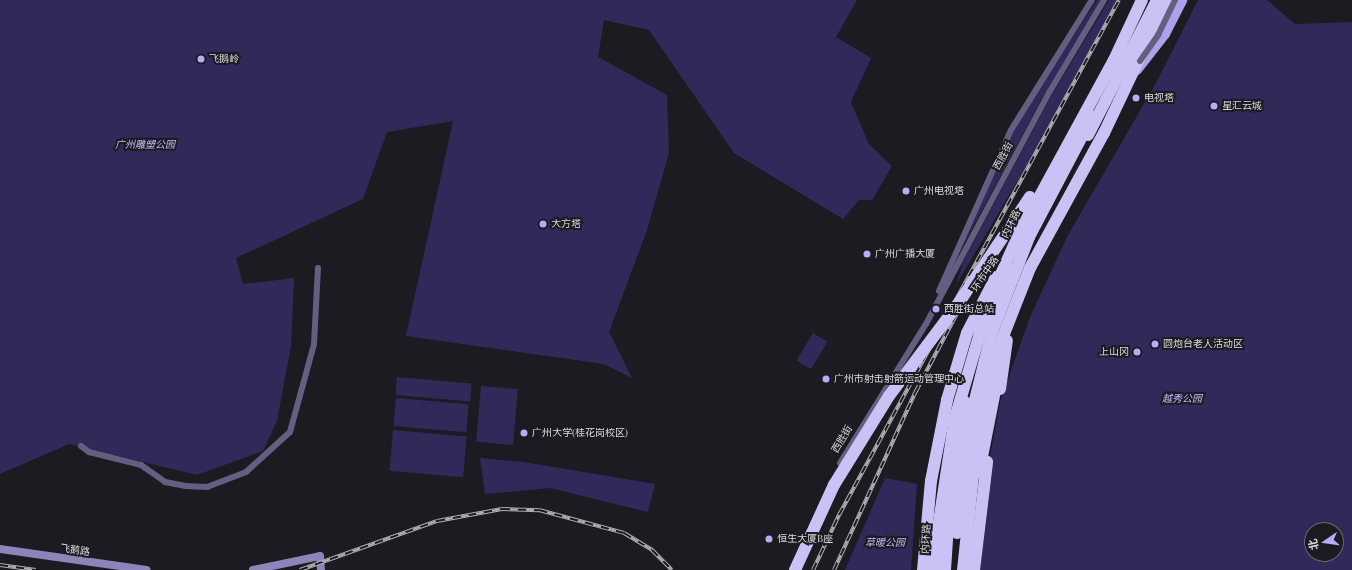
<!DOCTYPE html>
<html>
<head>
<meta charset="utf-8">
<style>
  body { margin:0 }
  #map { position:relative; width:1352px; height:570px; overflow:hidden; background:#1c1b22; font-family:"Playfair Display","Noto Sans SC",serif }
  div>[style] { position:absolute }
  .green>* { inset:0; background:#322859; transform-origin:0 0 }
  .street>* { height:6px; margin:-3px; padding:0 3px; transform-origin:3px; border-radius:3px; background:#635f80 }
  .secondary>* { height:8px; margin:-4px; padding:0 4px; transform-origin:4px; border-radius:4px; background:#8b85ba }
  .primary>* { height:10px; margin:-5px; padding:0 5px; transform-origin:5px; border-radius:5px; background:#aba2e7 }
  .highway>* { height:12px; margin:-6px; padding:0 6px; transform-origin:6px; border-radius:6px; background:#c8c2f5 }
  .rail>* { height:4px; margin-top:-2px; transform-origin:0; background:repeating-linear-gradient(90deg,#1c1b22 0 8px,#b0b0b4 0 16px); box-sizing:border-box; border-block:1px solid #b0b0b4 }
  .street-bridge>* { height:6px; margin:-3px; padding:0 3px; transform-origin:3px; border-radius:3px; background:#635f80 }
  .highway-bridge>* { height:12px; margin:-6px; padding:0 6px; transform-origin:6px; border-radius:6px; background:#c8c2f5 }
  .dots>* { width:11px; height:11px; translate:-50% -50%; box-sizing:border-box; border:2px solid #1c1b22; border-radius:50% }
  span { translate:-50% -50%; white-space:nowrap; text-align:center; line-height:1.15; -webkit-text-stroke:4px #1c1b22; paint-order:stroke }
  .poi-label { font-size:10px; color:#dbdbdf }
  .left { translate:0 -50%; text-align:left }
  .right { translate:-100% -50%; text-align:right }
  .park-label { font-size:10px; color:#c2baf9; font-style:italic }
  .street-label { font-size:10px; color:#dbdbdf }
  .north { position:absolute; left:1304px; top:522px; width:40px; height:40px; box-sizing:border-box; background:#1c1b22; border:1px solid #68686e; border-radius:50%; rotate:257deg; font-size:11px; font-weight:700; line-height:16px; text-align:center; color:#dbdbdf }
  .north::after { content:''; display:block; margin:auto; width:14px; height:18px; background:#b6acf8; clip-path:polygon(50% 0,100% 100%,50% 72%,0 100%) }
</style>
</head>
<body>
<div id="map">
  <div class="green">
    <div style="clip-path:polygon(0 0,857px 0,836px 37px,871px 58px,851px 102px,869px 144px,892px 166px,872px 200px,859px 200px,843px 219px,734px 153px,649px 30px,604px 20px,598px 57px,667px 95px,669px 153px,647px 230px,609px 332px,632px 378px,604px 364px,406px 336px,453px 121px,387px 132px,363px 199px,236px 258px,243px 284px,294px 278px,291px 346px,277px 421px,263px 451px,197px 475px,69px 444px,0 474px)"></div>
    <div style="clip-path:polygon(1097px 0,1101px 0,1045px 93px,956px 259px,1019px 119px)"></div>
    <div style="clip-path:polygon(1109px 0,1117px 0,1069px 94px,956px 285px,963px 262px,1051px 96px)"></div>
    <div style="clip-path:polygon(evenodd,1198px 0,1267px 0,1295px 24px,1352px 22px,1352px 570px,975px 570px,986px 479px,1000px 402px,1030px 317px,1068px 235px,1155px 85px,1198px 0,1312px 530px,1336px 530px,1336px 554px,1312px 554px,1312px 530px)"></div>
    <div style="left:813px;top:333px;width:17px;height:32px;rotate:31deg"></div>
    <div style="left:397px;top:377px;width:75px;height:18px;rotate:5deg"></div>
    <div style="left:481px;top:386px;width:37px;height:56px;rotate:5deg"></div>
    <div style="left:396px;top:398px;width:73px;height:28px;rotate:5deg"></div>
    <div style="left:393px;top:430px;width:74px;height:41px;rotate:5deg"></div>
    <div style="clip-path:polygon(480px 458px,524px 462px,655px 484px,648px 512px,550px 488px,485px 494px)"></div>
    <div style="clip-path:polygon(885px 478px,917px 484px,911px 570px,845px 570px)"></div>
  </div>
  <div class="street">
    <div style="left:939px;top:291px;width:176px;rotate:-65.9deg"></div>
    <div style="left:1011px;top:130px;width:153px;rotate:-58.1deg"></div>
    <div style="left:81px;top:446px;width:10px;rotate:37deg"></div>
    <div style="left:89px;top:452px;width:54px;rotate:14deg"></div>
    <div style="left:141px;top:465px;width:29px;rotate:35deg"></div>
    <div style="left:165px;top:482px;width:21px;rotate:11deg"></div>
    <div style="left:186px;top:486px;width:21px;rotate:3deg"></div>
    <div style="left:207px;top:487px;width:42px;rotate:-21deg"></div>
    <div style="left:246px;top:472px;width:59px;rotate:-42.3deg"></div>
    <div style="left:290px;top:432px;width:91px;rotate:-74.7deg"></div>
    <div style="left:314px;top:344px;width:76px;rotate:-87deg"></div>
    <div style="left:840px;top:463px;width:163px;rotate:-58.3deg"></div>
    <div style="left:926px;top:324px;width:264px;rotate:-62deg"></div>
    <div style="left:1050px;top:91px;width:106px;rotate:-59.3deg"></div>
  </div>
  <div class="secondary">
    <div style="left:0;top:549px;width:148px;rotate:8.1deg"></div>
    <div style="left:253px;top:570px;width:68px;rotate:-11.8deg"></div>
    <div style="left:320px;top:556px;width:14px;rotate:86deg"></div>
  </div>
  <div class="primary">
    <div style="left:1137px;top:70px;width:46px;rotate:-52.1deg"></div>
    <div style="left:1165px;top:34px;width:38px;rotate:-63deg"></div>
  </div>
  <div class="highway">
    <div style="left:1088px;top:135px;width:152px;rotate:-62.9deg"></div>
    <div style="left:988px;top:321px;width:55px;rotate:-65.3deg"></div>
    <div style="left:1000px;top:389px;width:49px;rotate:-81.9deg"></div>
    <div style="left:979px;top:472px;width:94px;rotate:-78.9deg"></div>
    <div style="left:923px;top:570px;width:89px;rotate:-84.9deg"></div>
    <div style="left:931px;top:481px;width:83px;rotate:-78.8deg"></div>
    <div style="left:947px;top:400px;width:70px;rotate:-73.4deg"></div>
    <div style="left:967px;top:333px;width:63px;rotate:-62.6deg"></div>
    <div style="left:934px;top:570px;width:35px;rotate:-85deg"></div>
    <div style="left:945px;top:570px;width:76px;rotate:-86.2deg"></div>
    <div style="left:950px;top:494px;width:93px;rotate:-80.7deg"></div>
    <div style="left:963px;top:570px;width:133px;rotate:-83.9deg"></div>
    <div style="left:977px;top:438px;width:102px;rotate:-75.8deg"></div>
    <div style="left:1002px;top:339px;width:76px;rotate:-68.5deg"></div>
    <div style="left:1030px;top:268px;width:154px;rotate:-61.3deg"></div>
    <div style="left:1104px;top:133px;width:147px;rotate:-64.7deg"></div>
    <div style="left:974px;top:570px;width:109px;rotate:-83.1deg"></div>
  </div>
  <div class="rail">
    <div style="left:0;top:565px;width:36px;rotate:8deg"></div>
    <div style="left:300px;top:570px;width:145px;rotate:-19.7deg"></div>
    <div style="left:437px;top:521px;width:66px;rotate:-10.5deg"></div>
    <div style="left:502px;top:509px;width:37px;rotate:2deg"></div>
    <div style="left:539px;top:510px;width:88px;rotate:15.1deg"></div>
    <div style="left:624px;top:533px;width:33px;rotate:31deg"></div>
    <div style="left:652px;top:550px;width:28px;rotate:45deg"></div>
    <div style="left:813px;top:570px;width:61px;rotate:-64.7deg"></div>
    <div style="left:839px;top:515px;width:586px;rotate:-61.47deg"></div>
    <div style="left:834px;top:570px;width:195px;rotate:-65.4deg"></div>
    <div style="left:915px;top:393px;width:170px;rotate:-62.2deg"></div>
  </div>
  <div class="street-bridge">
    <div style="left:1140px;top:61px;width:32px;rotate:-55deg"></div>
    <div style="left:1158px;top:35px;width:39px;rotate:-64deg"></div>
  </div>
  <div class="highway-bridge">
    <div style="left:957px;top:533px;width:118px;rotate:-83.2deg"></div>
    <div style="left:971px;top:416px;width:87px;rotate:-76deg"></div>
    <div style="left:992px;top:332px;width:102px;rotate:-68.7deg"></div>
    <div style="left:1029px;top:237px;width:136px;rotate:-62.3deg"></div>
    <div style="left:937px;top:535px;width:118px;rotate:-81.3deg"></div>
    <div style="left:955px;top:418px;width:124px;rotate:-73.6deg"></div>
    <div style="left:990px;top:299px;width:69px;rotate:-66deg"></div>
    <div style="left:1018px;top:236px;width:200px;rotate:-61.4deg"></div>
    <div style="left:1114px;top:60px;width:66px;rotate:-65deg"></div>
    <div style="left:795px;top:570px;width:94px;rotate:-65.4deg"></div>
    <div style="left:834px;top:485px;width:105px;rotate:-58.3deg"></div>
    <div style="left:889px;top:396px;width:115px;rotate:-53.1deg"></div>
    <div style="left:958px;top:304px;width:129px;rotate:-56.1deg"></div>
  </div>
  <div class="dots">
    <div style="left:201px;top:59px;background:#b6acf8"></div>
    <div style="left:1136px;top:98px;background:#b6acf8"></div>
    <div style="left:1214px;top:106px;background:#b6acf8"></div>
    <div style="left:906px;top:191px;background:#b6acf8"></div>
    <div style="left:543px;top:224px;background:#b6acf8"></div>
    <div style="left:867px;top:254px;background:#b6acf8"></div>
    <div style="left:936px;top:309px;background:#b6acf8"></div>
    <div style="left:1155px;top:344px;background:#b6acf8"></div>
    <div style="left:1137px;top:352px;background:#b6acf8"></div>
    <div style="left:826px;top:379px;background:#b6acf8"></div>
    <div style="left:524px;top:433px;background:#b6acf8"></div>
    <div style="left:769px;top:539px;background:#b6acf8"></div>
  </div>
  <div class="poi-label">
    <span class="left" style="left:209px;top:59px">飞鹅岭</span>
    <span class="left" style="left:1144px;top:98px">电视塔</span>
    <span class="left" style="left:1222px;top:106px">星汇云城</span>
    <span class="left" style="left:914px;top:191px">广州电视塔</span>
    <span class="left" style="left:551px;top:224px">大方塔</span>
    <span class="left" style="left:875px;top:254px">广州广播大厦</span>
    <span class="left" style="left:944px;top:309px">西胜街总站</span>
    <span class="left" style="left:1163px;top:344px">圆炮台老人活动区</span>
    <span class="right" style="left:1129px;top:352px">上山冈</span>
    <span class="left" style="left:834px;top:379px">广州市射击射箭运动管理中心</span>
    <span class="left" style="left:532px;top:433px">广州大学(桂花岗校区)</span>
    <span class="left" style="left:777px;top:539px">恒生大厦B座</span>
  </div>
  <div class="park-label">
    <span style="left:145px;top:145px">广州雕塑公园</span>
    <span style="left:1182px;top:399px">越秀公园</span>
    <span style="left:885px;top:543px">草暖公园</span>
  </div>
  <div class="street-label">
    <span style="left:1003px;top:156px;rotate:-62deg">西胜街</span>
    <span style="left:1011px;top:224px;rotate:-64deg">内环路</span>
    <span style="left:985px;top:274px;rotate:-56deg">环市中路</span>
    <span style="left:842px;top:439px;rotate:-59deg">西胜街</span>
    <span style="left:926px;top:539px;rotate:-86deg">内环路</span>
    <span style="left:75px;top:550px;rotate:8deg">飞鹅路</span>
  </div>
  <div class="north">北</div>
</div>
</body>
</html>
